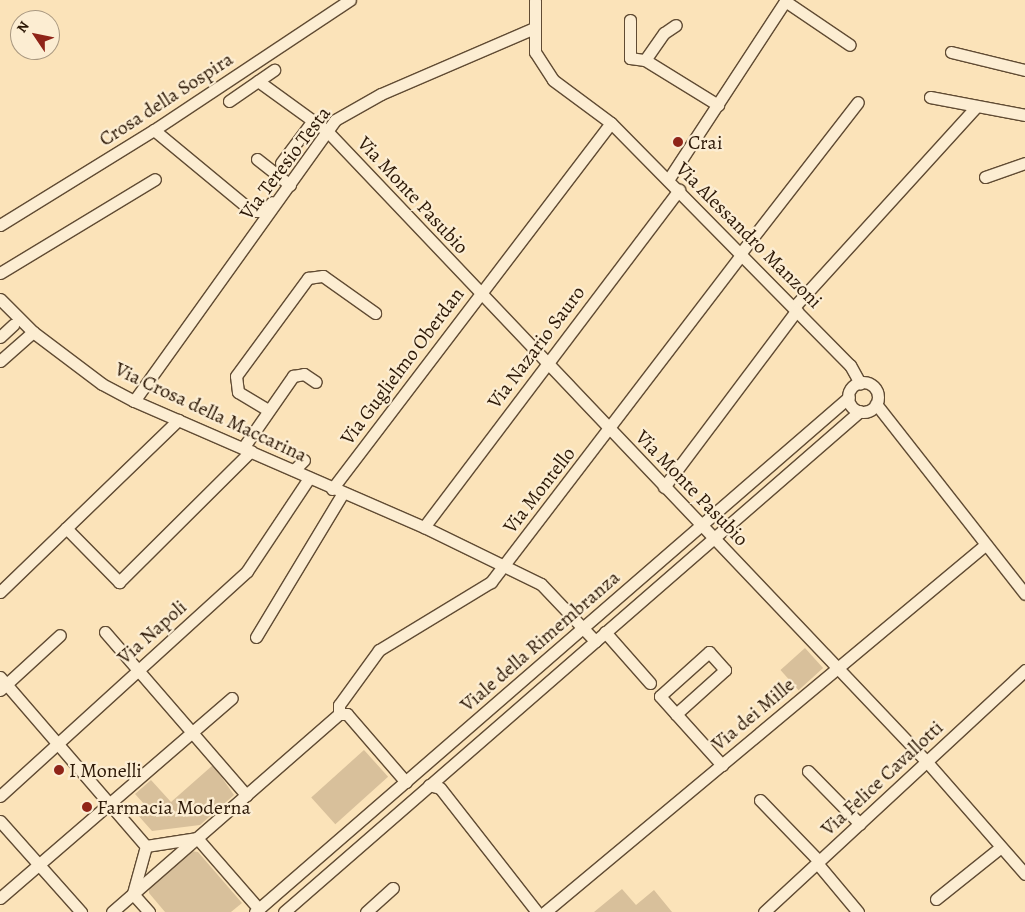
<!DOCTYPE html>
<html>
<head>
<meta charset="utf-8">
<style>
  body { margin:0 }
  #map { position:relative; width:1025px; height:912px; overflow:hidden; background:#fbe3b9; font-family:Alegreya,serif }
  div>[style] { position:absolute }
  .green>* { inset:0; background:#d8c09b; transform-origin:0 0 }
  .roads { filter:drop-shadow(1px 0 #604b33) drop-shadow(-1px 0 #604b33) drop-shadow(0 1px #604b33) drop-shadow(0 -1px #604b33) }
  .minor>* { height:11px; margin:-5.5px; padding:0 5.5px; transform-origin:5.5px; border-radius:5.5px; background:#fcedd2 }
  .minor>.ring { margin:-5.5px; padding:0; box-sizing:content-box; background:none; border:11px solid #fcedd2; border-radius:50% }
  .dots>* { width:14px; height:14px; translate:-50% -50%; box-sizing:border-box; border:2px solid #fcedd2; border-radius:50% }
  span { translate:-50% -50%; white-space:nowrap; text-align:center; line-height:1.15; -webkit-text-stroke:4.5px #fcedd2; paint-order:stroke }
  .street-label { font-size:20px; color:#2c1806 }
  .poi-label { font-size:20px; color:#2c1806 }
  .left { translate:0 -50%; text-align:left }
  .north { position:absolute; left:10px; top:10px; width:50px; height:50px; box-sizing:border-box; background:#fcedd2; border:1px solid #a99880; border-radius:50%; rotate:304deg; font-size:14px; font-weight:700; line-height:20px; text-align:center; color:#2c1806 }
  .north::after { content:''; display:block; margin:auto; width:18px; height:22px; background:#8f2418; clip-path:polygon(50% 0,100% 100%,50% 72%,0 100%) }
</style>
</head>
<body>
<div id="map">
  <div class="green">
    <div style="left:805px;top:648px;width:27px;height:33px;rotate:48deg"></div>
    <div style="left:364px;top:750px;width:36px;height:71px;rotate:48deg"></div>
    <div style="clip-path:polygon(213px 765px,234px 795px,200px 825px,152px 831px,136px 813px,145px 805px,135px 794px,151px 780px,171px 802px)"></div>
    <div style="clip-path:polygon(191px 851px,198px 852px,242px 903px,231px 912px,165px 912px,149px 893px,149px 886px)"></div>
    <div style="clip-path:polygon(622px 889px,636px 905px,654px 890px,672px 912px,594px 912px)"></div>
  </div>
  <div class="roads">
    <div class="minor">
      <div style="left:535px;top:0;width:52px;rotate:90deg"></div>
      <div style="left:535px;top:52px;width:33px;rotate:57deg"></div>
      <div style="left:553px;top:80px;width:72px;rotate:36.6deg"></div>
      <div style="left:611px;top:123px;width:340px;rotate:45.4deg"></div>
      <div style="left:850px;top:365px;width:21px;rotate:61deg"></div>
      <div style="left:630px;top:20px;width:38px;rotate:90deg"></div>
      <div style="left:630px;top:58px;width:15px;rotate:8deg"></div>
      <div style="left:645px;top:60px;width:86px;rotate:31.7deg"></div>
      <div style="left:951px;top:52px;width:76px;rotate:13.7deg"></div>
      <div style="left:645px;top:60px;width:33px;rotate:-55deg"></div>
      <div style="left:664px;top:33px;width:14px;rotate:-34deg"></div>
      <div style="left:258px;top:81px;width:85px;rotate:35.9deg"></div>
      <div style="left:327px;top:131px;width:871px;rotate:46.44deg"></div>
      <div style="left:927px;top:762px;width:149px;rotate:48.8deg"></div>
      <div style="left:930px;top:97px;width:97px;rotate:10.7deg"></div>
      <div style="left:229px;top:101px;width:55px;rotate:-34.6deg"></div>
      <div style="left:154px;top:130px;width:127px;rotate:39.6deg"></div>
      <div style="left:252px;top:211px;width:13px"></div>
      <div style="left:265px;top:211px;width:11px;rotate:-52deg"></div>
      <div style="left:257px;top:159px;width:42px;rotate:38.2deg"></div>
      <div style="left:281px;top:163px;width:50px;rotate:-53.1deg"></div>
      <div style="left:985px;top:177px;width:42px;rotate:-19.3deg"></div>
      <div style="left:668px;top:180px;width:214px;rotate:-56.8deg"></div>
      <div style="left:785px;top:1px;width:78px;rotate:34.1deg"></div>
      <div style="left:0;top:225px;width:181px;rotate:-31.7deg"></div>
      <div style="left:154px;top:130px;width:235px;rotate:-33.6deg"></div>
      <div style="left:740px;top:254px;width:192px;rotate:-52.2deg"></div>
      <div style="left:0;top:273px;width:181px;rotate:-31.2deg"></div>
      <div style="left:0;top:299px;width:47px;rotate:45deg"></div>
      <div style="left:33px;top:332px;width:86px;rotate:37deg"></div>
      <div style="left:102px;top:384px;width:36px;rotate:28deg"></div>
      <div style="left:134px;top:401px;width:316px;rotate:23.5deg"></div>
      <div style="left:424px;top:527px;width:130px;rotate:26deg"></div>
      <div style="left:541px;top:584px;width:79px;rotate:46.5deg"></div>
      <div style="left:794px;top:307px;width:270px;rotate:-47.7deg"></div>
      <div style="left:0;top:337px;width:18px;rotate:-43deg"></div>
      <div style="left:0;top:361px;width:44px;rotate:-41.3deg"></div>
      <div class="ring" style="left:848px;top:382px;width:19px;height:19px"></div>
      <div style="left:134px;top:401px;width:345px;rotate:-54.4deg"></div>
      <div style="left:335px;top:120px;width:53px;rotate:-29.5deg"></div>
      <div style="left:381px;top:94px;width:164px;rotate:-23.3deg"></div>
      <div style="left:876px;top:404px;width:241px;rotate:51.9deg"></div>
      <div style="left:268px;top:410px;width:35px;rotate:-149deg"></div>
      <div style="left:238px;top:392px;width:16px;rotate:-97deg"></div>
      <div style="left:236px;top:376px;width:122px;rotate:-53.7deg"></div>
      <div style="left:308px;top:278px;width:15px;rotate:-8deg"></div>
      <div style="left:323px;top:276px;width:64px;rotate:35.4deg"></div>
      <div style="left:243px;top:448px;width:88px;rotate:-55.2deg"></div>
      <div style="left:293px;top:376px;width:11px;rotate:-10deg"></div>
      <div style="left:304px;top:374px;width:14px;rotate:34deg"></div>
      <div style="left:294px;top:470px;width:14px;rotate:-45deg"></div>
      <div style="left:664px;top:487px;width:221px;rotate:-53.1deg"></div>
      <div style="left:332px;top:489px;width:460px;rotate:-52.7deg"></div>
      <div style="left:424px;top:527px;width:423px;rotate:-52.9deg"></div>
      <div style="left:66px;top:528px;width:76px;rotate:45.5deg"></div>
      <div style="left:119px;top:582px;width:186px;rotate:-44.8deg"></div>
      <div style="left:0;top:592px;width:248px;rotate:-44deg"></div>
      <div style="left:105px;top:632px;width:216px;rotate:49.1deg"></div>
      <div style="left:605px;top:632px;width:68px;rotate:48.6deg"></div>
      <div style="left:256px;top:637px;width:168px;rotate:-58.9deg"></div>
      <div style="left:709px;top:652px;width:24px;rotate:48deg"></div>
      <div style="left:725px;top:670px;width:66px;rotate:138.1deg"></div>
      <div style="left:676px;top:714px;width:24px;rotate:-132deg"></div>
      <div style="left:660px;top:696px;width:66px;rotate:-41.9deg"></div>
      <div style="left:0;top:677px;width:223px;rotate:49.2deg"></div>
      <div style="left:0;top:690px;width:81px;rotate:-42.5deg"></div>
      <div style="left:339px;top:714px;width:9px;rotate:-90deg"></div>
      <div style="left:339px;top:705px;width:68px;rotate:-54deg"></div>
      <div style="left:379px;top:650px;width:131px;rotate:-31.3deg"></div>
      <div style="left:491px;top:582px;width:412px;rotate:-52.6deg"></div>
      <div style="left:676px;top:714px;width:69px;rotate:48deg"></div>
      <div style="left:808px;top:771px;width:74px;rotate:45.5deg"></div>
      <div style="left:429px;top:785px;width:11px;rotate:15deg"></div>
      <div style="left:440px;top:788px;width:157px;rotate:52deg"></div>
      <div style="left:0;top:796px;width:334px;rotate:-42.3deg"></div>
      <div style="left:247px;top:571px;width:112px;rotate:-56.3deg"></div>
      <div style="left:760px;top:800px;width:85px;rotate:46deg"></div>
      <div style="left:0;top:821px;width:122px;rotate:48.3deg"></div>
      <div style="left:197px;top:838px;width:94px;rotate:48.9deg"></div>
      <div style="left:817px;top:863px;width:64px;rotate:50.1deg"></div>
      <div style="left:133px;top:893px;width:49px;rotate:-74.5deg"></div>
      <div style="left:146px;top:846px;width:52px;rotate:-8.9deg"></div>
      <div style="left:133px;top:894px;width:24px;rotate:48deg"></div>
      <div style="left:0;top:898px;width:306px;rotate:-40.8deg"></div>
      <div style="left:936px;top:899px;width:83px;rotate:-38.7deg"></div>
      <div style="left:112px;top:912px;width:301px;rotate:-41.1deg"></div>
      <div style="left:339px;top:714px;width:8px"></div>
      <div style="left:347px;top:714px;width:90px;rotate:49.1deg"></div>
      <div style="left:255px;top:912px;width:786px;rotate:-40.93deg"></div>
      <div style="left:284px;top:912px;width:763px;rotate:-41.02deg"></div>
      <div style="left:366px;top:912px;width:36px;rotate:-42deg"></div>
      <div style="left:545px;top:912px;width:573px;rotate:-39.83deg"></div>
      <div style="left:764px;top:912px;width:356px;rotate:-42.8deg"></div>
    </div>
  </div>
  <div class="dots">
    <div style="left:678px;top:142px;background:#8f2418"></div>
    <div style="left:59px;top:770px;background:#8f2418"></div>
    <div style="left:87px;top:807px;background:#8f2418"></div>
  </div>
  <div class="street-label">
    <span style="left:166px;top:99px;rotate:-33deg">Crosa della Sospira</span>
    <span style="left:285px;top:163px;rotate:-53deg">Via Teresio Testa</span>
    <span style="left:413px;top:195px;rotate:47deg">Via Monte Pasubio</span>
    <span style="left:749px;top:235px;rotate:45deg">Via Alessandro Manzoni</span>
    <span style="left:536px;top:347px;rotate:-53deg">Via Nazario Sauro</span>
    <span style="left:402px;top:366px;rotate:-53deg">Via Guglielmo Oberdan</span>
    <span style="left:211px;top:412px;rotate:25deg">Via Crosa della Maccarina</span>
    <span style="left:692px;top:488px;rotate:46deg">Via Monte Pasubio</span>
    <span style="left:539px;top:490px;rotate:-52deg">Via Montello</span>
    <span style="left:152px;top:632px;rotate:-42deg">Via Napoli</span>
    <span style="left:540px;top:641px;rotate:-41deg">Viale della Rimembranza</span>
    <span style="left:753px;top:714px;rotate:-40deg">Via dei Mille</span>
    <span style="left:882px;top:778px;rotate:-43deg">Via Felice Cavallotti</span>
  </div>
  <div class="poi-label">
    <span class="left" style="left:688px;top:142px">Crai</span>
    <span class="left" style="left:69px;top:770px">I Monelli</span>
    <span class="left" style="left:97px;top:807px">Farmacia Moderna</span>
  </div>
  <div class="north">N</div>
</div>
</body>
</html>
